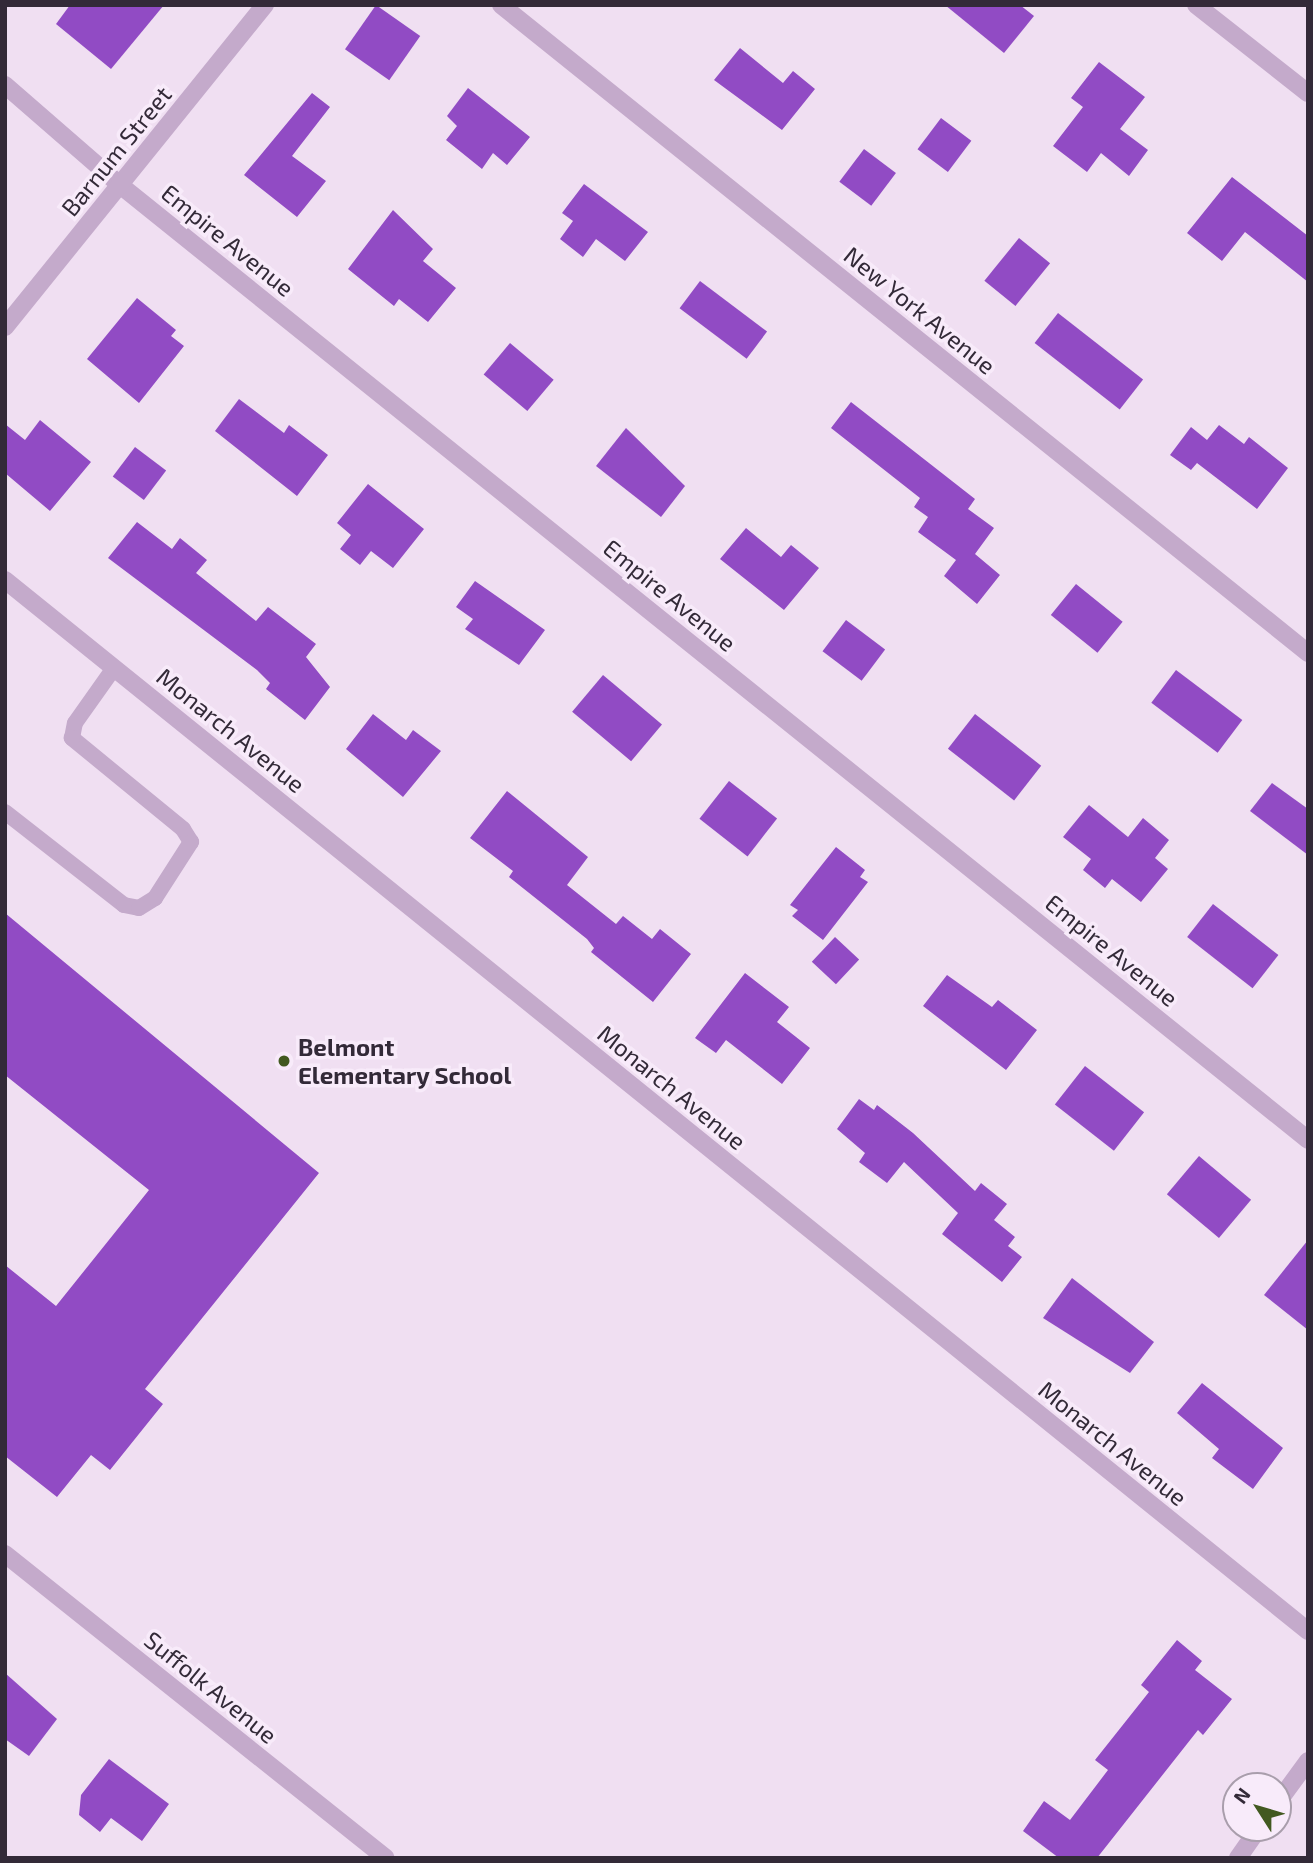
<!DOCTYPE html>
<html>
<head>
<meta charset="utf-8">
<style>
  body { margin:0 }
  #map { position:relative; width:1313px; height:1863px; overflow:hidden; background:#f0dff2; font-family:"Exo 2",sans-serif }
  div>[style] { position:absolute }
  .building>* { inset:0; background:#914bc4; transform-origin:0 0 }
  .service>* { height:16px; margin:-8px; padding:0 8px; transform-origin:8px; border-radius:8px; background:#c4aacb }
  .minor>* { height:18px; margin:-9px; padding:0 9px; transform-origin:9px; border-radius:9px; background:#c4aacb }
  .dots>* { width:19px; height:19px; translate:-50% -50%; box-sizing:border-box; border:4px solid #f8ebfa; border-radius:50% }
  span { translate:-50% -50%; white-space:nowrap; text-align:center; line-height:1.15; -webkit-text-stroke:7px #f8ebfa; paint-order:stroke }
  .street-label { font-size:24px; color:#332a38 }
  .poi-label { font-size:24px; color:#332a38; font-weight:700 }
  .left { translate:0 -50%; text-align:left }
  .frame { position:absolute; inset:0; border:7px solid #332a38; pointer-events:none }
  .north { position:absolute; left:1222px; top:1772px; width:70px; height:70px; box-sizing:border-box; background:#f8ebfa; border:2px solid #a99eac; border-radius:50%; rotate:307deg; font-size:19px; font-weight:700; line-height:28px; text-align:center; color:#332a38 }
  .north::after { content:''; display:block; margin:auto; width:24px; height:32px; background:#425920; clip-path:polygon(50% 0,100% 100%,50% 72%,0 100%) }
</style>
</head>
<body>
<div id="map">
  <div class="building">
    <div style="clip-path:polygon(70px 5px,164px 5px,111px 69px,56px 24px)"></div>
    <div style="left:376px;top:5px;width:54px;height:54px;rotate:35deg"></div>
    <div style="clip-path:polygon(945px 5px,1020px 5px,1034px 16px,1004px 53px)"></div>
    <div style="clip-path:polygon(740px 48px,783px 83px,793px 71px,815px 89px,782px 130px,714px 80px)"></div>
    <div style="clip-path:polygon(1099px 62px,1145px 97px,1120px 129px,1148px 150px,1129px 176px,1101px 153px,1087px 172px,1053px 146px,1083px 107px,1071px 98px)"></div>
    <div style="clip-path:polygon(468px 88px,530px 137px,507px 165px,493px 153px,482px 169px,446px 140px,457px 126px,447px 116px)"></div>
    <div style="clip-path:polygon(312px 93px,330px 107px,292px 156px,326px 181px,297px 217px,244px 175px)"></div>
    <div style="left:941px;top:118px;width:38px;height:39px;rotate:37deg"></div>
    <div style="left:864px;top:149px;width:40px;height:41px;rotate:37deg"></div>
    <div style="clip-path:polygon(1232px 177px,1308px 236px,1308px 282px,1245px 232px,1222px 261px,1187px 233px)"></div>
    <div style="clip-path:polygon(584px 184px,648px 232px,625px 261px,596px 239px,583px 257px,560px 239px,573px 221px,562px 213px)"></div>
    <div style="clip-path:polygon(393px 210px,433px 249px,423px 261px,456px 288px,428px 322px,399px 299px,394px 306px,348px 269px)"></div>
    <div style="left:1019px;top:238px;width:40px;height:55px;rotate:39deg"></div>
    <div style="left:700px;top:281px;width:84px;height:34px;rotate:37deg"></div>
    <div style="clip-path:polygon(137px 298px,176px 330px,171px 336px,184px 346px,139px 403px,87px 359px)"></div>
    <div style="left:1058px;top:313px;width:108px;height:38px;rotate:38deg"></div>
    <div style="left:510px;top:343px;width:57px;height:41px;rotate:40deg"></div>
    <div style="clip-path:polygon(239px 399px,284px 433px,289px 425px,328px 455px,297px 496px,215px 431px)"></div>
    <div style="clip-path:polygon(851px 402px,975px 499px,968px 509px,994px 528px,975px 554px,1000px 575px,977px 604px,944px 576px,956px 560px,918px 532px,928px 517px,914px 507px,920px 498px,831px 428px)"></div>
    <div style="clip-path:polygon(40px 420px,91px 462px,50px 511px,5px 473px,5px 424px,25px 440px)"></div>
    <div style="clip-path:polygon(1219px 425px,1244px 444px,1249px 437px,1288px 468px,1257px 509px,1197px 463px,1191px 470px,1170px 455px,1191px 427px,1207px 440px)"></div>
    <div style="clip-path:polygon(626px 428px,685px 486px,661px 517px,596px 466px)"></div>
    <div style="left:135px;top:447px;width:39px;height:37px;rotate:37deg"></div>
    <div style="clip-path:polygon(368px 484px,424px 529px,393px 568px,371px 551px,360px 565px,340px 549px,351px 535px,337px 523px)"></div>
    <div style="clip-path:polygon(137px 522px,172px 549px,180px 538px,207px 560px,196px 573px,256px 621px,268px 607px,316px 644px,306px 657px,330px 687px,305px 720px,266px 689px,270px 683px,257px 670px,108px 558px)"></div>
    <div style="clip-path:polygon(746px 528px,781px 557px,791px 545px,819px 568px,784px 610px,720px 559px)"></div>
    <div style="clip-path:polygon(475px 581px,545px 630px,519px 665px,465px 629px,473px 619px,456px 607px)"></div>
    <div style="left:1076px;top:584px;width:60px;height:40px;rotate:39deg"></div>
    <div style="left:846px;top:620px;width:49px;height:39px;rotate:37deg"></div>
    <div style="left:1176px;top:670px;width:83px;height:41px;rotate:37deg"></div>
    <div style="left:603px;top:675px;width:77px;height:48px;rotate:40deg"></div>
    <div style="clip-path:polygon(373px 714px,406px 740px,413px 730px,441px 751px,403px 797px,346px 749px)"></div>
    <div style="left:975px;top:714px;width:84px;height:44px;rotate:38deg"></div>
    <div style="left:729px;top:781px;width:61px;height:48px;rotate:38deg"></div>
    <div style="clip-path:polygon(1272px 783px,1308px 809px,1308px 855px,1250px 811px)"></div>
    <div style="clip-path:polygon(507px 791px,588px 857px,567px 885px,616px 924px,623px 916px,652px 939px,660px 929px,691px 954px,653px 1002px,591px 952px,594px 948px,587px 939px,509px 877px,513px 871px,470px 838px)"></div>
    <div style="clip-path:polygon(1089px 805px,1128px 837px,1143px 818px,1169px 840px,1155px 858px,1168px 869px,1141px 902px,1112px 879px,1105px 888px,1083px 870px,1091px 859px,1063px 837px)"></div>
    <div style="clip-path:polygon(836px 847px,865px 870px,860px 877px,868px 882px,823px 940px,792px 916px,798px 910px,790px 905px)"></div>
    <div style="left:1213px;top:904px;width:83px;height:42px;rotate:38deg"></div>
    <div style="clip-path:polygon(5px 913px,319px 1173px,145px 1389px,163px 1404px,110px 1470px,91px 1455px,57px 1497px,5px 1456px,5px 1265px,56px 1306px,149px 1190px,5px 1075px)"></div>
    <div style="left:835px;top:937px;width:33px;height:34px;rotate:43deg"></div>
    <div style="clip-path:polygon(745px 973px,789px 1007px,777px 1022px,810px 1048px,782px 1084px,726px 1040px,716px 1053px,695px 1038px)"></div>
    <div style="clip-path:polygon(947px 975px,992px 1007px,998px 1000px,1037px 1030px,1006px 1070px,923px 1006px)"></div>
    <div style="left:1085px;top:1066px;width:75px;height:49px;rotate:38deg"></div>
    <div style="clip-path:polygon(859px 1099px,874px 1110px,877px 1105px,913px 1133px,975px 1191px,981px 1183px,1007px 1204px,994px 1220px,1015px 1237px,1008px 1246px,1022px 1257px,1002px 1282px,942px 1234px,958px 1213px,904px 1162px,887px 1183px,859px 1162px,865px 1153px,837px 1129px)"></div>
    <div style="left:1199px;top:1156px;width:68px;height:50px;rotate:40deg"></div>
    <div style="clip-path:polygon(1308px 1240px,1308px 1330px,1264px 1295px)"></div>
    <div style="clip-path:polygon(1072px 1278px,1154px 1342px,1130px 1373px,1043px 1318px)"></div>
    <div style="clip-path:polygon(1202px 1383px,1283px 1448px,1253px 1489px,1212px 1458px,1219px 1449px,1177px 1413px)"></div>
    <div style="clip-path:polygon(1177px 1640px,1202px 1661px,1195px 1670px,1232px 1699px,1203px 1735px,1198px 1730px,1097px 1858px,1059px 1858px,1023px 1831px,1044px 1801px,1070px 1820px,1108px 1770px,1095px 1760px,1149px 1692px,1141px 1685px)"></div>
    <div style="clip-path:polygon(5px 1673px,57px 1719px,29px 1756px,5px 1739px)"></div>
    <div style="clip-path:polygon(109px 1759px,169px 1804px,142px 1841px,111px 1818px,100px 1832px,79px 1815px,81px 1795px)"></div>
  </div>
  <div class="service">
    <div style="left:5px;top:812px;width:151px;rotate:38deg"></div>
    <div style="left:124px;top:905px;width:15px;rotate:11deg"></div>
    <div style="left:139px;top:908px;width:19px;rotate:-32deg"></div>
    <div style="left:155px;top:898px;width:67px;rotate:-57.3deg"></div>
    <div style="left:191px;top:842px;width:15px;rotate:-122deg"></div>
    <div style="left:183px;top:829px;width:144px;rotate:-140.7deg"></div>
    <div style="left:72px;top:738px;width:15px;rotate:-79deg"></div>
    <div style="left:75px;top:723px;width:67px;rotate:-54.7deg"></div>
  </div>
  <div class="minor">
    <div style="left:501px;top:5px;width:1035px;rotate:38.76deg"></div>
    <div style="left:1196px;top:5px;width:142px;rotate:38.2deg"></div>
    <div style="left:5px;top:85px;width:152px;rotate:41deg"></div>
    <div style="left:120px;top:185px;width:1524px;rotate:38.79deg"></div>
    <div style="left:5px;top:327px;width:414px;rotate:-51.1deg"></div>
    <div style="left:5px;top:580px;width:1674px;rotate:38.89deg"></div>
    <div style="left:5px;top:1554px;width:487px;rotate:38.6deg"></div>
    <div style="left:1278px;top:1802px;width:51px;rotate:-53.8deg"></div>
    <div style="left:1238px;top:1858px;width:37px;rotate:-55deg"></div>
  </div>
  <div class="dots">
    <div style="left:284px;top:1061px;background:#425920"></div>
  </div>
  <div class="street-label">
    <span style="left:116px;top:151px;rotate:-51deg">Barnum Street</span>
    <span style="left:228px;top:240px;rotate:39deg">Empire Avenue</span>
    <span style="left:920px;top:310px;rotate:39deg">New York Avenue</span>
    <span style="left:670px;top:595px;rotate:39deg">Empire Avenue</span>
    <span style="left:231px;top:730px;rotate:39deg">Monarch Avenue</span>
    <span style="left:1112px;top:950px;rotate:39deg">Empire Avenue</span>
    <span style="left:672px;top:1087px;rotate:39deg">Monarch Avenue</span>
    <span style="left:1113px;top:1443px;rotate:39deg">Monarch Avenue</span>
    <span style="left:211px;top:1687px;rotate:39deg">Suffolk Avenue</span>
  </div>
  <div class="poi-label">
    <span class="left" style="left:298px;top:1061px">Belmont<br>Elementary School</span>
  </div>
  <div class="frame"></div>
  <div class="north">N</div>
</div>
</body>
</html>
